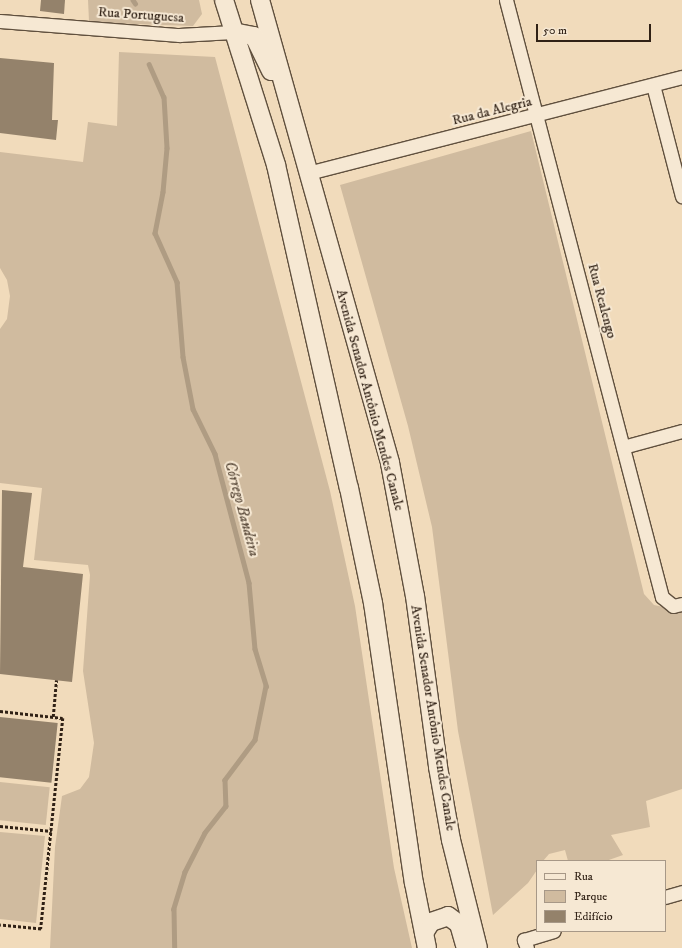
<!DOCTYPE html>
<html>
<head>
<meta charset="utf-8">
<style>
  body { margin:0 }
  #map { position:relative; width:682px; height:948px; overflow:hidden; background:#f1dbbb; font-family:"IM FELL DW Pica",serif }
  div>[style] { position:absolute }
  .green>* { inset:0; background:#d0bb9f; transform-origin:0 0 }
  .stream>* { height:4.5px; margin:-2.25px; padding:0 2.25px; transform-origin:2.25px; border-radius:2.25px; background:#af9c83 }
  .building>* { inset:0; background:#94826b; transform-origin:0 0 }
  .path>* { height:2.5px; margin-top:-1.25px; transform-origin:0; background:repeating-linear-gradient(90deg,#302115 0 3px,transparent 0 5px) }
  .roads { filter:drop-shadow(1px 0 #60503e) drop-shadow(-1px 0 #60503e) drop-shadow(0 1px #60503e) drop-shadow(0 -1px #60503e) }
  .minor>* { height:13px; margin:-6.5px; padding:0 6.5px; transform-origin:6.5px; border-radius:6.5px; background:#f6e8d3 }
  .secondary>* { height:18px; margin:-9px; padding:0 9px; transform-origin:9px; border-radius:9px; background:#f6e8d3 }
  span { translate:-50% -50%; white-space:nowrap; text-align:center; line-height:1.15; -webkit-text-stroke:4px #f6e8d3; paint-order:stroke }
  .street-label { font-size:14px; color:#302115 }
  .water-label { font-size:15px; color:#5c4c3c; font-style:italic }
  .legend { position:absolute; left:536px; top:860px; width:130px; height:72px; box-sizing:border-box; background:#f6e8d3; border:1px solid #a79887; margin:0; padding:5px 7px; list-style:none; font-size:12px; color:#302115 }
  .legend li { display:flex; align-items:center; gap:8px; height:20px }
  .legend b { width:20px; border:1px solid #a79887 }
  .scale { position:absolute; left:536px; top:24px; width:115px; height:18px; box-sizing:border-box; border:2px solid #302115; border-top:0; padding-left:5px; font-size:12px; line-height:14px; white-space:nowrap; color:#302115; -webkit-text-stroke:3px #f6e8d3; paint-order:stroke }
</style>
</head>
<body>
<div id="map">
  <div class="green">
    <div style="clip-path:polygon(88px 0,199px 0,202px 14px,193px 26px,106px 23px,89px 21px)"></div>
    <div style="clip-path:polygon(119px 52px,215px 57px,330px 491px,355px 606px,394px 868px,412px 948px,50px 948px,55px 847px,62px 796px,80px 789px,89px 777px,94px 743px,83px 671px,90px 575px,88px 565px,34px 560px,42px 488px,0 483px,0 329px,7px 319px,10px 296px,7px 280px,0 268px,0 152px,83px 162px,88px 122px,117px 126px)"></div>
    <div style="clip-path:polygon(531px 131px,644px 594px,654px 605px,682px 611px,682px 789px,646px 801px,650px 827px,611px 835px,623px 855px,606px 861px,568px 861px,565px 850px,549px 854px,543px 861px,537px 861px,537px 870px,528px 883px,493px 915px,458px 731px,432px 527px,408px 426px,340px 185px)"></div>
    <div style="left:0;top:782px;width:50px;height:38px;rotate:6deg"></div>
    <div style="clip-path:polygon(0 832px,45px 836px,36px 923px,0 919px)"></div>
  </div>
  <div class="stream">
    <div style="left:133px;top:0;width:4px;rotate:56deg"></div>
    <div style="left:149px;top:64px;width:36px;rotate:66deg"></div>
    <div style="left:164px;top:97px;width:51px;rotate:86.6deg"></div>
    <div style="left:167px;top:148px;width:44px;rotate:95.2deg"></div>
    <div style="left:163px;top:192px;width:42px;rotate:101deg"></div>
    <div style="left:155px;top:233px;width:54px;rotate:65.8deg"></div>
    <div style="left:177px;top:282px;width:75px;rotate:85.4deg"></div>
    <div style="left:183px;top:357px;width:53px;rotate:79.1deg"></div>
    <div style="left:193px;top:409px;width:50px;rotate:63.9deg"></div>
    <div style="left:215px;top:454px;width:133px;rotate:75.2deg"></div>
    <div style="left:249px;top:583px;width:66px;rotate:84.8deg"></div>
    <div style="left:255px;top:649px;width:39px;rotate:73deg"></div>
    <div style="left:266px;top:686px;width:55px;rotate:101.5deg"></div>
    <div style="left:255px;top:740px;width:50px;rotate:126.9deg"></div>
    <div style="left:225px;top:780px;width:26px;rotate:88deg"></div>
    <div style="left:226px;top:806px;width:34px;rotate:128deg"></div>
    <div style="left:205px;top:833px;width:44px;rotate:117.1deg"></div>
    <div style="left:185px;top:872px;width:39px;rotate:107deg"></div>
    <div style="left:174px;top:909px;width:39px;rotate:89deg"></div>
  </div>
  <div class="building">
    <div style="clip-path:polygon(41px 0,65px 0,64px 14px,40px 11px)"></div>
    <div style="clip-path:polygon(0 58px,54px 63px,52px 120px,58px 120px,56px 140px,0 133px)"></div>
    <div style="clip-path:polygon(2px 490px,32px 493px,23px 567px,83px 574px,72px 682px,0 674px)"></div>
    <div style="left:0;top:717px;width:58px;height:60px;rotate:6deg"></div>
  </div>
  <div class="path">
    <div style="left:0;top:711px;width:63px;rotate:6.3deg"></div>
    <div style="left:63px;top:718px;width:212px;rotate:96deg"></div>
    <div style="left:41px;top:929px;width:41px;rotate:-174.4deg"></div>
    <div style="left:53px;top:717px;width:37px;rotate:-85deg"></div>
    <div style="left:0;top:826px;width:52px;rotate:5.5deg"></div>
  </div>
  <div class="roads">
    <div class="minor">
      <div style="left:506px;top:0;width:617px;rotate:75.36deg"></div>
      <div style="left:662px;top:597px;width:14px;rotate:39deg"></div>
      <div style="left:673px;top:606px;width:9px;rotate:-13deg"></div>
      <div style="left:0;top:21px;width:180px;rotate:4.5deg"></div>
      <div style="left:179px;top:35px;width:54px;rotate:-3.2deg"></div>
      <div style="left:653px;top:85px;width:115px;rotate:75.4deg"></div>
      <div style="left:308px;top:173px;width:386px;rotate:-14.4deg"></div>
      <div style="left:623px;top:447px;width:61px;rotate:-15.2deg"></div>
      <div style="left:665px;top:897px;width:18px;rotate:-16deg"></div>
      <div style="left:527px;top:948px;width:9px;rotate:-111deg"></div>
      <div style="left:524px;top:940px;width:31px;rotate:-17deg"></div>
    </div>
    <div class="secondary">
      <div style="left:224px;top:0;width:173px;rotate:72.5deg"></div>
      <div style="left:276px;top:165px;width:331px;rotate:77.3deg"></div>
      <div style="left:349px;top:488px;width:117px;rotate:78.2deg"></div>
      <div style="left:373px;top:603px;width:283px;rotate:81.7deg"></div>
      <div style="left:414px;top:883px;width:66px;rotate:78.7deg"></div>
      <div style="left:260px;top:0;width:481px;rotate:74.3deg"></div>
      <div style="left:390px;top:463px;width:135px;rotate:79.4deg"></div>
      <div style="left:415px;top:596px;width:173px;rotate:82.3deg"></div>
      <div style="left:438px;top:767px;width:74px;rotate:79.9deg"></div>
      <div style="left:451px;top:840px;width:111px;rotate:76deg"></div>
      <div style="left:233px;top:32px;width:21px;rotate:11deg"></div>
      <div style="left:254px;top:36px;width:39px;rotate:64deg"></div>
      <div style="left:424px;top:933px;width:13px;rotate:-58deg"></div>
      <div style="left:431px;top:922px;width:18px;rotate:-19deg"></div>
      <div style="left:448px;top:916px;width:14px;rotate:36deg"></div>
      <div style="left:459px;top:924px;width:22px;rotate:74deg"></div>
    </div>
  </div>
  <div class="street-label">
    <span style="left:141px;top:15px;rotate:4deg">Rua Portuguesa</span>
    <span style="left:492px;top:111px;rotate:-14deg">Rua da Alegria</span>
    <span style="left:602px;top:301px;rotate:75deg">Rua Realengo</span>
    <span style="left:370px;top:400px;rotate:75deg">Avenida Senador Antônio Mendes Canale</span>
    <span style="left:433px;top:718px;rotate:81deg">Avenida Senador Antônio Mendes Canale</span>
  </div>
  <div class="water-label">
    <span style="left:242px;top:509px;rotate:75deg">Córrego Bandeira</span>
  </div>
  <ul class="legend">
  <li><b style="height:5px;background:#f6e8d3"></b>Rua</li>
  <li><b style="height:11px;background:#d0bb9f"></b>Parque</li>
  <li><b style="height:11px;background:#94826b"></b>Edifício</li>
  </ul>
  <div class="scale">50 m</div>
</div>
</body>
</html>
